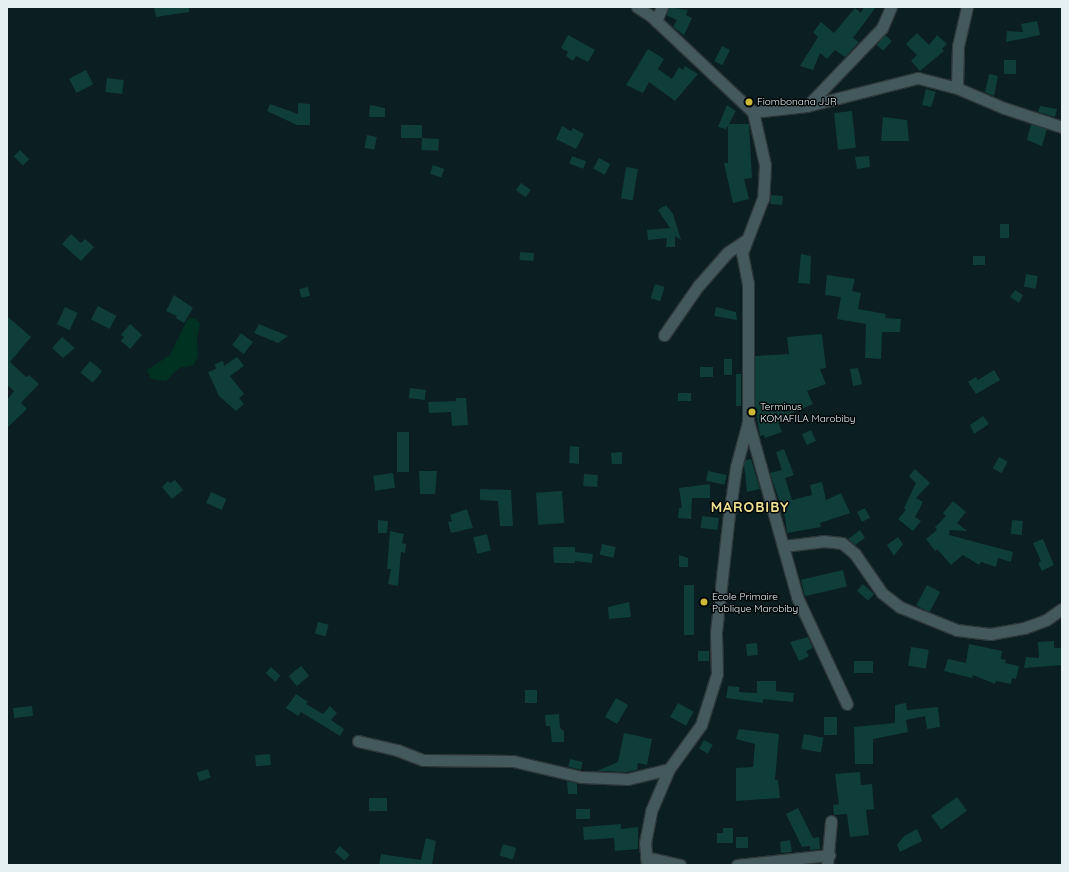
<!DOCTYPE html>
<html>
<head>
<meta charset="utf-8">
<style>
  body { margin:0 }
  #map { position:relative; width:1069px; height:872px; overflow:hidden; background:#0b1e21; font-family:Quicksand,sans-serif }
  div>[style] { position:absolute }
  .green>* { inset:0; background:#003221 }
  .building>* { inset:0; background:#0f3d39; transform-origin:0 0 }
  .roads { filter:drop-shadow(1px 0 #2e3639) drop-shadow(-1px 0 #2e3639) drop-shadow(0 1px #2e3639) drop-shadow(0 -1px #2e3639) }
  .minor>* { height:11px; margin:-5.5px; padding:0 5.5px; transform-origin:5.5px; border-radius:5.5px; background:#44595d }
  .dots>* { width:11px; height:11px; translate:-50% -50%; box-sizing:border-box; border:2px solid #020708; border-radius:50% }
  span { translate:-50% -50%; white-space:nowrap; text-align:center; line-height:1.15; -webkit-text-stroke:3px #020708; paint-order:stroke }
  .poi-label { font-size:10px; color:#e4f0f2 }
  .left { translate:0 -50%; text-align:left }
  .district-label { font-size:14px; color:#ebde8f; font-weight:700; letter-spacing:1px }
  .frame { position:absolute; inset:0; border:8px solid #e4f0f2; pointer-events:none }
</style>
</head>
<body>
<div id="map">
  <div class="green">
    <div style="clip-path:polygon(191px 318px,196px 319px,200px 324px,197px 338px,198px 357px,193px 365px,179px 368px,166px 381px,151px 379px,147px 370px,170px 355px,187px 320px)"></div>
  </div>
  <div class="building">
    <div style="clip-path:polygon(154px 7px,189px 7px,189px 12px,156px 17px)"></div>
    <div style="clip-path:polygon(669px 7px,688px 10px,686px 15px,692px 18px,684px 35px,673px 27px,677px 20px,666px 15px)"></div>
    <div style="clip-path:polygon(864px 7px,876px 7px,853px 38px,859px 42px,845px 57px,835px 50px,827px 59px,820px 53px,813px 70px,800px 66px,818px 37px,813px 32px,821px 22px,834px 33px,855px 8px,861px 13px)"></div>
    <div style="clip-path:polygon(1037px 21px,1040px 35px,1006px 42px,1007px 31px,1023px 32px,1021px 24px)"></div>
    <div style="clip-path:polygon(917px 33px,929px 45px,937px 35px,947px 44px,942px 49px,944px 51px,920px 71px,911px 61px,917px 55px,906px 44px)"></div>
    <div style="clip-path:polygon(568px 35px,595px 50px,588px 62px,576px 56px,573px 61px,566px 56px,568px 52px,561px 48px)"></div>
    <div style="left:885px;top:35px;width:9px;height:13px;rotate:41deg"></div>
    <div style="left:722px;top:46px;width:9px;height:17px;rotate:27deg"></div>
    <div style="clip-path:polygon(648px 49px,664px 59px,658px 69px,672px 79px,679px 67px,683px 70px,685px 66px,698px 74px,675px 101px,649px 82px,643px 93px,626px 85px)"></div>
    <div style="left:1004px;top:60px;width:12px;height:14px"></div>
    <div style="left:86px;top:70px;width:16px;height:19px;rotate:63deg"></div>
    <div style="clip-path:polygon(989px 74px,998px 76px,994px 96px,985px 92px)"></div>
    <div style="left:107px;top:78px;width:17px;height:14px;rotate:7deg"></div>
    <div style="clip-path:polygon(926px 89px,936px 92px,931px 107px,922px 105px)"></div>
    <div style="clip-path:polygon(298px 103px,310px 104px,310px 125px,297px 125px,267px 111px,270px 104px,298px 114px)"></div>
    <div style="clip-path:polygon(370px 105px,385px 108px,385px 117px,369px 117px)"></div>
    <div style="clip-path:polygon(727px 105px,736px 111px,729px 124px,749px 124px,752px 178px,744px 179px,749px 199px,733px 203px,724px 163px,728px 163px,728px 126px,726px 129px,718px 127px)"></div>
    <div style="clip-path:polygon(1040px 106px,1057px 109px,1055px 117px,1038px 112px)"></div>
    <div style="left:852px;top:111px;width:37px;height:18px;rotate:84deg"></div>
    <div style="clip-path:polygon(883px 117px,907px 120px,909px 141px,881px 141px)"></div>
    <div style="clip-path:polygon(1031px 124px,1047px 129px,1042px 146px,1027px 140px)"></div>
    <div style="left:422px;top:125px;width:13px;height:21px;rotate:90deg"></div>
    <div style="clip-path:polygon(562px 126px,571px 131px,573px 128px,584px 134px,576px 149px,556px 139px)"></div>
    <div style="left:367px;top:135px;width:10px;height:13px;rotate:11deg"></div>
    <div style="left:422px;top:138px;width:17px;height:12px;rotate:3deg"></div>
    <div style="left:20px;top:150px;width:13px;height:9px;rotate:45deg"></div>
    <div style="left:572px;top:156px;width:15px;height:8px;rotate:20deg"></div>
    <div style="clip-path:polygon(869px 156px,870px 167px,857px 169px,855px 157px)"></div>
    <div style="left:599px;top:158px;width:13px;height:12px;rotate:29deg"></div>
    <div style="left:433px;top:165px;width:12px;height:9px;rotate:20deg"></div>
    <div style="left:626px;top:167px;width:12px;height:32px;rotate:9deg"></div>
    <div style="left:521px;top:183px;width:12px;height:9px;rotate:35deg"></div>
    <div style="left:771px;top:195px;width:12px;height:9px;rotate:5deg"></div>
    <div style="clip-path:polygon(666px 205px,673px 214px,681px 240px,675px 236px,675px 247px,666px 247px,667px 238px,648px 240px,647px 230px,670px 228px,658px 210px)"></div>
    <div style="left:1009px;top:224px;width:14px;height:9px;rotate:90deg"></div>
    <div style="clip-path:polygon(71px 234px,81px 243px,85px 239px,94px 247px,81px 261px,62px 244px)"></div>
    <div style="left:520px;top:252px;width:14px;height:8px;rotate:4deg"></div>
    <div style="clip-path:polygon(801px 254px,811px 256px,810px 284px,798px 283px)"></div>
    <div style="left:973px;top:256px;width:12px;height:9px"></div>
    <div style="left:1026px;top:274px;width:12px;height:13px;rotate:9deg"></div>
    <div style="clip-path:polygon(827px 275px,855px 279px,852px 291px,861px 293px,858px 309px,886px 314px,885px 318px,901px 319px,900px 332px,882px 332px,881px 359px,865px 358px,866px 324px,837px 319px,841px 297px,825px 295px)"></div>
    <div style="left:655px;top:284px;width:10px;height:15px;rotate:17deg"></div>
    <div style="left:308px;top:287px;width:9px;height:9px;rotate:77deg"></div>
    <div style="clip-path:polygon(1015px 290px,1023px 295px,1019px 303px,1010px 297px)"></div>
    <div style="clip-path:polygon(174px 295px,193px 308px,184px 323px,176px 318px,177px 316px,166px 311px)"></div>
    <div style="left:98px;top:306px;width:21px;height:15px;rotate:28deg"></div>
    <div style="left:65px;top:307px;width:14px;height:19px;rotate:25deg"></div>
    <div style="clip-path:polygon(716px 307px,736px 312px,737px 320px,714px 316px)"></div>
    <div style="clip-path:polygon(7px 316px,31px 337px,10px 362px,26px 377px,29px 375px,39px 384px,21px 403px,27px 409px,7px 428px,7px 400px,14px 391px,7px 385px)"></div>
    <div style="clip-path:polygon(130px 324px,142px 335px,130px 349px,121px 341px,124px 337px,121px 335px)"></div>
    <div style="clip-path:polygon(259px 324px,288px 336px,278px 343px,254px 333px)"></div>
    <div style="left:241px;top:333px;width:15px;height:15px;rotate:37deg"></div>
    <div style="clip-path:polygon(822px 334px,826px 368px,820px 369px,826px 384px,807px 391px,813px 404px,790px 414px,791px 418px,778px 422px,782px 432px,765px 438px,764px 435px,760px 436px,755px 405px,755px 356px,789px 354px,787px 337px)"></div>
    <div style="clip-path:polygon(62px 337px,75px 348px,63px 358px,52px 348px)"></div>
    <div style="clip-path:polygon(237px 357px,244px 366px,230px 376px,244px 394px,239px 398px,244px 404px,236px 411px,219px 396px,208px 372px,216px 369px,215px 364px,223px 361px,224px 366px)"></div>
    <div style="left:724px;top:359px;width:8px;height:16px"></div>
    <div style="left:90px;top:361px;width:16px;height:15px;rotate:40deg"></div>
    <div style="left:700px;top:367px;width:13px;height:10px"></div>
    <div style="clip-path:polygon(858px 368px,862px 384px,853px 386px,850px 369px)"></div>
    <div style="clip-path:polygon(994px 370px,1000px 380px,976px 394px,968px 382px,976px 377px,978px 380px)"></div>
    <div style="left:741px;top:374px;width:32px;height:5px;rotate:90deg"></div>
    <div style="left:410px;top:388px;width:16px;height:10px;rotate:7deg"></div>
    <div style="left:678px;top:393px;width:13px;height:8px"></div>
    <div style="clip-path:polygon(456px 398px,466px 398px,468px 425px,452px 426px,451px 412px,429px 413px,428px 402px,456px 401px)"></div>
    <div style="clip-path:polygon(983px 416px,989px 424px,974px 434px,970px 425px)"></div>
    <div style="left:811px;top:430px;width:12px;height:10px;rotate:66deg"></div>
    <div style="left:397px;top:432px;width:12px;height:40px"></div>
    <div style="clip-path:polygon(570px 446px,579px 447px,579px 464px,569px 463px)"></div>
    <div style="clip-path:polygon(784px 449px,794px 475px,785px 478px,792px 500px,812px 495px,810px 485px,822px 482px,826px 500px,841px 493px,850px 513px,820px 523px,821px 527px,787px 533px,785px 517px,770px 473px,782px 470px,776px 452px)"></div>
    <div style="clip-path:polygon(622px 452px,622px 464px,612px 464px,611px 453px)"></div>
    <div style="left:999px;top:457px;width:10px;height:13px;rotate:29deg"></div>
    <div style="clip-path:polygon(751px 459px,760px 489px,747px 492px,744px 464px,745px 460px)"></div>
    <div style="clip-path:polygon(915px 469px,930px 483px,916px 498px,923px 502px,915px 517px,921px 521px,913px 531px,898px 519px,910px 505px,906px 510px,904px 508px,916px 483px,909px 476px)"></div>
    <div style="clip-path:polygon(419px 471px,437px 471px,435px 494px,420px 494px)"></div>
    <div style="left:708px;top:471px;width:19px;height:10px;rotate:12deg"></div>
    <div style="left:393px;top:473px;width:15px;height:20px;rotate:82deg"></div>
    <div style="left:584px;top:474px;width:14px;height:12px;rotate:4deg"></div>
    <div style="clip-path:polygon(175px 480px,183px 490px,172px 499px,162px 487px,168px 481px,170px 483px)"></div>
    <div style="clip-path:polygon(710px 484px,710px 498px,692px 498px,691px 519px,678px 518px,679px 508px,682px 508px,679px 488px)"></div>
    <div style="clip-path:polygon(480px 489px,511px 490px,513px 526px,500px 526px,498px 501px,480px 500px)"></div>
    <div style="left:562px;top:491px;width:32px;height:26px;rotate:86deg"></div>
    <div style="left:211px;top:492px;width:17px;height:12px;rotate:24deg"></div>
    <div style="clip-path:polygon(953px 501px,966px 512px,957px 523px,967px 531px,950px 530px,949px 535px,1013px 552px,1011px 562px,998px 558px,996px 567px,981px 562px,979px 565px,963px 555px,951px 565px,937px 549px,935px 551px,926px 539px,937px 530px,935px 527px,946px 516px,943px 513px)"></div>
    <div style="left:865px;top:508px;width:11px;height:9px;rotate:63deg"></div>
    <div style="clip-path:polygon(467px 509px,473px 528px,451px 533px,448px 522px,452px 521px,450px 515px)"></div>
    <div style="left:702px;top:516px;width:17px;height:12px;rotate:7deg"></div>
    <div style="clip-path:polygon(378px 520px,388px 521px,387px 533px,378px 533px)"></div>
    <div style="left:1012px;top:520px;width:11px;height:14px;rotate:5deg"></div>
    <div style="clip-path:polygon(860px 530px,865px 538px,855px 545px,848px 539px)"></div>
    <div style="clip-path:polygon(390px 531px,404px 534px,402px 543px,406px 544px,405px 553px,401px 552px,398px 586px,388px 584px,391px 569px,387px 569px)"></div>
    <div style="left:487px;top:534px;width:17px;height:14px;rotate:77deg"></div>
    <div style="clip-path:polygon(898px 537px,903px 544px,894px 556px,887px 545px)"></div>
    <div style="clip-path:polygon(1043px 539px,1054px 565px,1042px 571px,1038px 563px,1041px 561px,1033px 543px)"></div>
    <div style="left:602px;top:544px;width:14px;height:11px;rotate:12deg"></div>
    <div style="clip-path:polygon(553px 547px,575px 547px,575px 552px,593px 554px,592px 563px,575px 561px,575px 563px,554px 563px)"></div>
    <div style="clip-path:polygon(679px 555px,688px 558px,688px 567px,679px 567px)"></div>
    <div style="left:843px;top:570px;width:17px;height:43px;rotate:77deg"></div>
    <div style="left:863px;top:584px;width:15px;height:9px;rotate:42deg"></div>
    <div style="left:684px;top:585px;width:10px;height:50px"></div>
    <div style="left:927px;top:585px;width:15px;height:23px;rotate:28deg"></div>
    <div style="clip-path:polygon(629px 602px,631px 617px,609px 619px,608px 607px)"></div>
    <div style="left:318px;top:622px;width:11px;height:12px;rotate:15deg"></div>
    <div style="clip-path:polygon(808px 637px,813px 648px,806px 651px,809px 656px,799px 661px,790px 642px)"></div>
    <div style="clip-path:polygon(1054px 641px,1054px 648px,1062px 648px,1062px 665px,1024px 668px,1026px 657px,1039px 658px,1038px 642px)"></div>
    <div style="left:757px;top:643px;width:12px;height:11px;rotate:85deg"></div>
    <div style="clip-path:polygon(969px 644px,1002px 651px,1001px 659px,1006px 660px,1005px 663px,1019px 666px,1016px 679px,1012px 678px,1011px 684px,996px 681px,995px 684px,973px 675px,972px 678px,944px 671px,948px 659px,966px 663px)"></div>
    <div style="left:911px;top:647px;width:18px;height:19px;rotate:9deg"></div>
    <div style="left:698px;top:651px;width:11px;height:10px"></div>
    <div style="left:854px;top:661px;width:19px;height:12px"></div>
    <div style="left:301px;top:666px;width:13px;height:16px;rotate:51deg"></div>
    <div style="left:271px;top:667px;width:13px;height:8px;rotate:42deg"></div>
    <div style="clip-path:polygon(757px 681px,776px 681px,776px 691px,794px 693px,793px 702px,763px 699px,763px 703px,726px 698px,728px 686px,739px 687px,739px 692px,757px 693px)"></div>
    <div style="left:525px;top:690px;width:12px;height:13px"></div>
    <div style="clip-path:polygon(296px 694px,308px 702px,306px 704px,323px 714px,330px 706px,337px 713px,331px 720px,344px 729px,340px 736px,301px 712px,298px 716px,286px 708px)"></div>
    <div style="left:616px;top:698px;width:14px;height:22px;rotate:30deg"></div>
    <div style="left:678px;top:703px;width:18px;height:16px;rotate:29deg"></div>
    <div style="clip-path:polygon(906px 703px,907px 710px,938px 707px,940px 727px,927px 729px,925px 716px,906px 720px,908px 732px,873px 739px,873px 764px,855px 764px,854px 727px,895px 723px,895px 705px)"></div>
    <div style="left:32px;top:706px;width:10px;height:19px;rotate:84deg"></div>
    <div style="clip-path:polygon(559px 714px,560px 728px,564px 731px,564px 742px,552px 742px,550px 726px,546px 726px,545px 715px)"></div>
    <div style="left:824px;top:717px;width:13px;height:18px"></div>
    <div style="clip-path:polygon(739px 729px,779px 734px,775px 780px,778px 780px,780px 798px,736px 801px,736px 768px,753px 767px,755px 744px,736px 739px)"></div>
    <div style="clip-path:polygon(624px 733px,652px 739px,647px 765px,638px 763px,637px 770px,627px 772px,597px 771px,618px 762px)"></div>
    <div style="left:804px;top:734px;width:20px;height:15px;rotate:11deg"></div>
    <div style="left:704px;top:740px;width:10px;height:10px;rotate:29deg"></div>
    <div style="left:270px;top:754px;width:11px;height:15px;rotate:85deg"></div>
    <div style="left:570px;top:759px;width:13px;height:8px;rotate:13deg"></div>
    <div style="left:208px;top:769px;width:9px;height:12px;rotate:72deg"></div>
    <div style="clip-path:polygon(860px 772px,861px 785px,872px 784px,874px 809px,866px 810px,869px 835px,850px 837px,847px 814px,834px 815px,833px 805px,839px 804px,835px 774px)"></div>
    <div style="clip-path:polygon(567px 781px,577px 783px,577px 794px,568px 794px)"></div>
    <div style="left:957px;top:797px;width:17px;height:32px;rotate:54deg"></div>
    <div style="left:369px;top:798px;width:18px;height:13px"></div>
    <div style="clip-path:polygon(798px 808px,813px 838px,819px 837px,820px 849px,810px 850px,810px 846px,802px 847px,786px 814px)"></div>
    <div style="left:576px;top:809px;width:14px;height:10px"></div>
    <div style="clip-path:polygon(621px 824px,621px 829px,638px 827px,638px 849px,615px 851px,614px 838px,584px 840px,583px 827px)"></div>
    <div style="clip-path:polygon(723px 828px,733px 828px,733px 843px,717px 843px,717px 833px,723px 833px)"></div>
    <div style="clip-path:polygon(917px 829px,922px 841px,900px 852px,897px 845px,904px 836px)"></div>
    <div style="left:736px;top:837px;width:12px;height:11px"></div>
    <div style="clip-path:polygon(426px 838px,436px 841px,432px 865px,379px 865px,381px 854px,421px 860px)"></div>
    <div style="clip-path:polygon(790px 840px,792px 852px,781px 853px,780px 842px)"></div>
    <div style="left:503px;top:844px;width:14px;height:12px;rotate:17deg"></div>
    <div style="left:340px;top:846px;width:13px;height:8px;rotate:42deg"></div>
  </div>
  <div class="roads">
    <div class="minor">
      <div style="left:637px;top:7px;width:17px;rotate:33deg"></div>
      <div style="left:651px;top:16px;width:140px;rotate:43.3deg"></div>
      <div style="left:753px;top:112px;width:54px;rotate:77.2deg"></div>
      <div style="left:765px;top:165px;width:33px;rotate:93deg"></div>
      <div style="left:763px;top:198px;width:59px;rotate:110.9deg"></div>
      <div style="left:742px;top:253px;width:31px;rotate:79deg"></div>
      <div style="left:748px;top:283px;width:138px;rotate:90deg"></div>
      <div style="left:748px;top:421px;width:183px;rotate:74.4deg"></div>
      <div style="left:797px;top:597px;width:118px;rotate:65deg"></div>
      <div style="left:967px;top:7px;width:40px;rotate:103deg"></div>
      <div style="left:958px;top:46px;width:42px;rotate:91.4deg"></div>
      <div style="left:957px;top:88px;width:51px;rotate:23.1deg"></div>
      <div style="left:1004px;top:108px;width:61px;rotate:18.1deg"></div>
      <div style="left:656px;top:21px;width:15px;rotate:-67deg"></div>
      <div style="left:807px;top:106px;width:108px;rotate:-46.1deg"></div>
      <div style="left:882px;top:28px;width:23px;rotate:-67deg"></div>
      <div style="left:753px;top:112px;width:54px;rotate:-6.3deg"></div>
      <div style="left:807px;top:106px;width:114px;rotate:-14.2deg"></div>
      <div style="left:918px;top:78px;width:40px;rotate:14.4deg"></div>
      <div style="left:664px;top:335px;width:60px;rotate:-55.2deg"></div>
      <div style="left:698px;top:286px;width:45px;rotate:-48.6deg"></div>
      <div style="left:728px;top:252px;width:22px;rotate:-34deg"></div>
      <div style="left:784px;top:546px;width:39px;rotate:-7deg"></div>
      <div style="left:823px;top:541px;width:19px;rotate:6deg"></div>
      <div style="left:842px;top:543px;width:17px;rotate:40deg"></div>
      <div style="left:855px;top:554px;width:47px;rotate:55.3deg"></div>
      <div style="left:882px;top:593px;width:23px;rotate:38deg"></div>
      <div style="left:900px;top:607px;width:61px;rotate:22deg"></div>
      <div style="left:957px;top:630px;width:33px;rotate:7deg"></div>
      <div style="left:990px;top:634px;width:35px;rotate:-10deg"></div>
      <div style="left:1024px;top:628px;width:23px;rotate:-20deg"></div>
      <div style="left:1046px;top:620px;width:19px;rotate:-35deg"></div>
      <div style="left:358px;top:741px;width:40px;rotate:13deg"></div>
      <div style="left:397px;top:750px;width:28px;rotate:21deg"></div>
      <div style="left:423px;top:760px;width:90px;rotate:0.6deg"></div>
      <div style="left:513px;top:761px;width:70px;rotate:13.2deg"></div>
      <div style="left:581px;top:777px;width:47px;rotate:2.4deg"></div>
      <div style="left:628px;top:779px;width:42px;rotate:-13.7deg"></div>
      <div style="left:646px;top:857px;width:35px;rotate:13deg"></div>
      <div style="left:647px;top:865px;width:22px;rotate:-95deg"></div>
      <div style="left:645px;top:843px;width:33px;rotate:-79deg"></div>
      <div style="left:651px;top:811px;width:46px;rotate:-66.8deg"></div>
      <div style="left:669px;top:769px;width:54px;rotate:-54deg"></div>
      <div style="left:701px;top:725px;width:53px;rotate:-72.6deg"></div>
      <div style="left:717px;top:674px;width:42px;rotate:-91.4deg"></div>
      <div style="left:716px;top:632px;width:118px;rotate:-83.7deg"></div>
      <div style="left:729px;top:515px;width:49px;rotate:-81.7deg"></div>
      <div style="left:736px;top:467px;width:47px;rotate:-75.1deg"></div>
      <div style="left:737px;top:865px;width:93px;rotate:-6.2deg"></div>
      <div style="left:827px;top:865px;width:44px;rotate:-84.8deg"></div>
    </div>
  </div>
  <div class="dots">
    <div style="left:749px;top:102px;background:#cdb938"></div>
    <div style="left:752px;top:412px;background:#cdb938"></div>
    <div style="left:704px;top:602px;background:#cdb938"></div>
  </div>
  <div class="poi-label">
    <span class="left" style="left:757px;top:102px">Fiombonana JJR</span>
    <span class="left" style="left:760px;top:412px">Terminus<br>KOMAFILA Marobiby</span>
    <span class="left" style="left:712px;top:602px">Ecole Primaire<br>Publique Marobiby</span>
  </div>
  <div class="district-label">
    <span style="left:750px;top:507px">MAROBIBY</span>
  </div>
  <div class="frame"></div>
</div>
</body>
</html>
